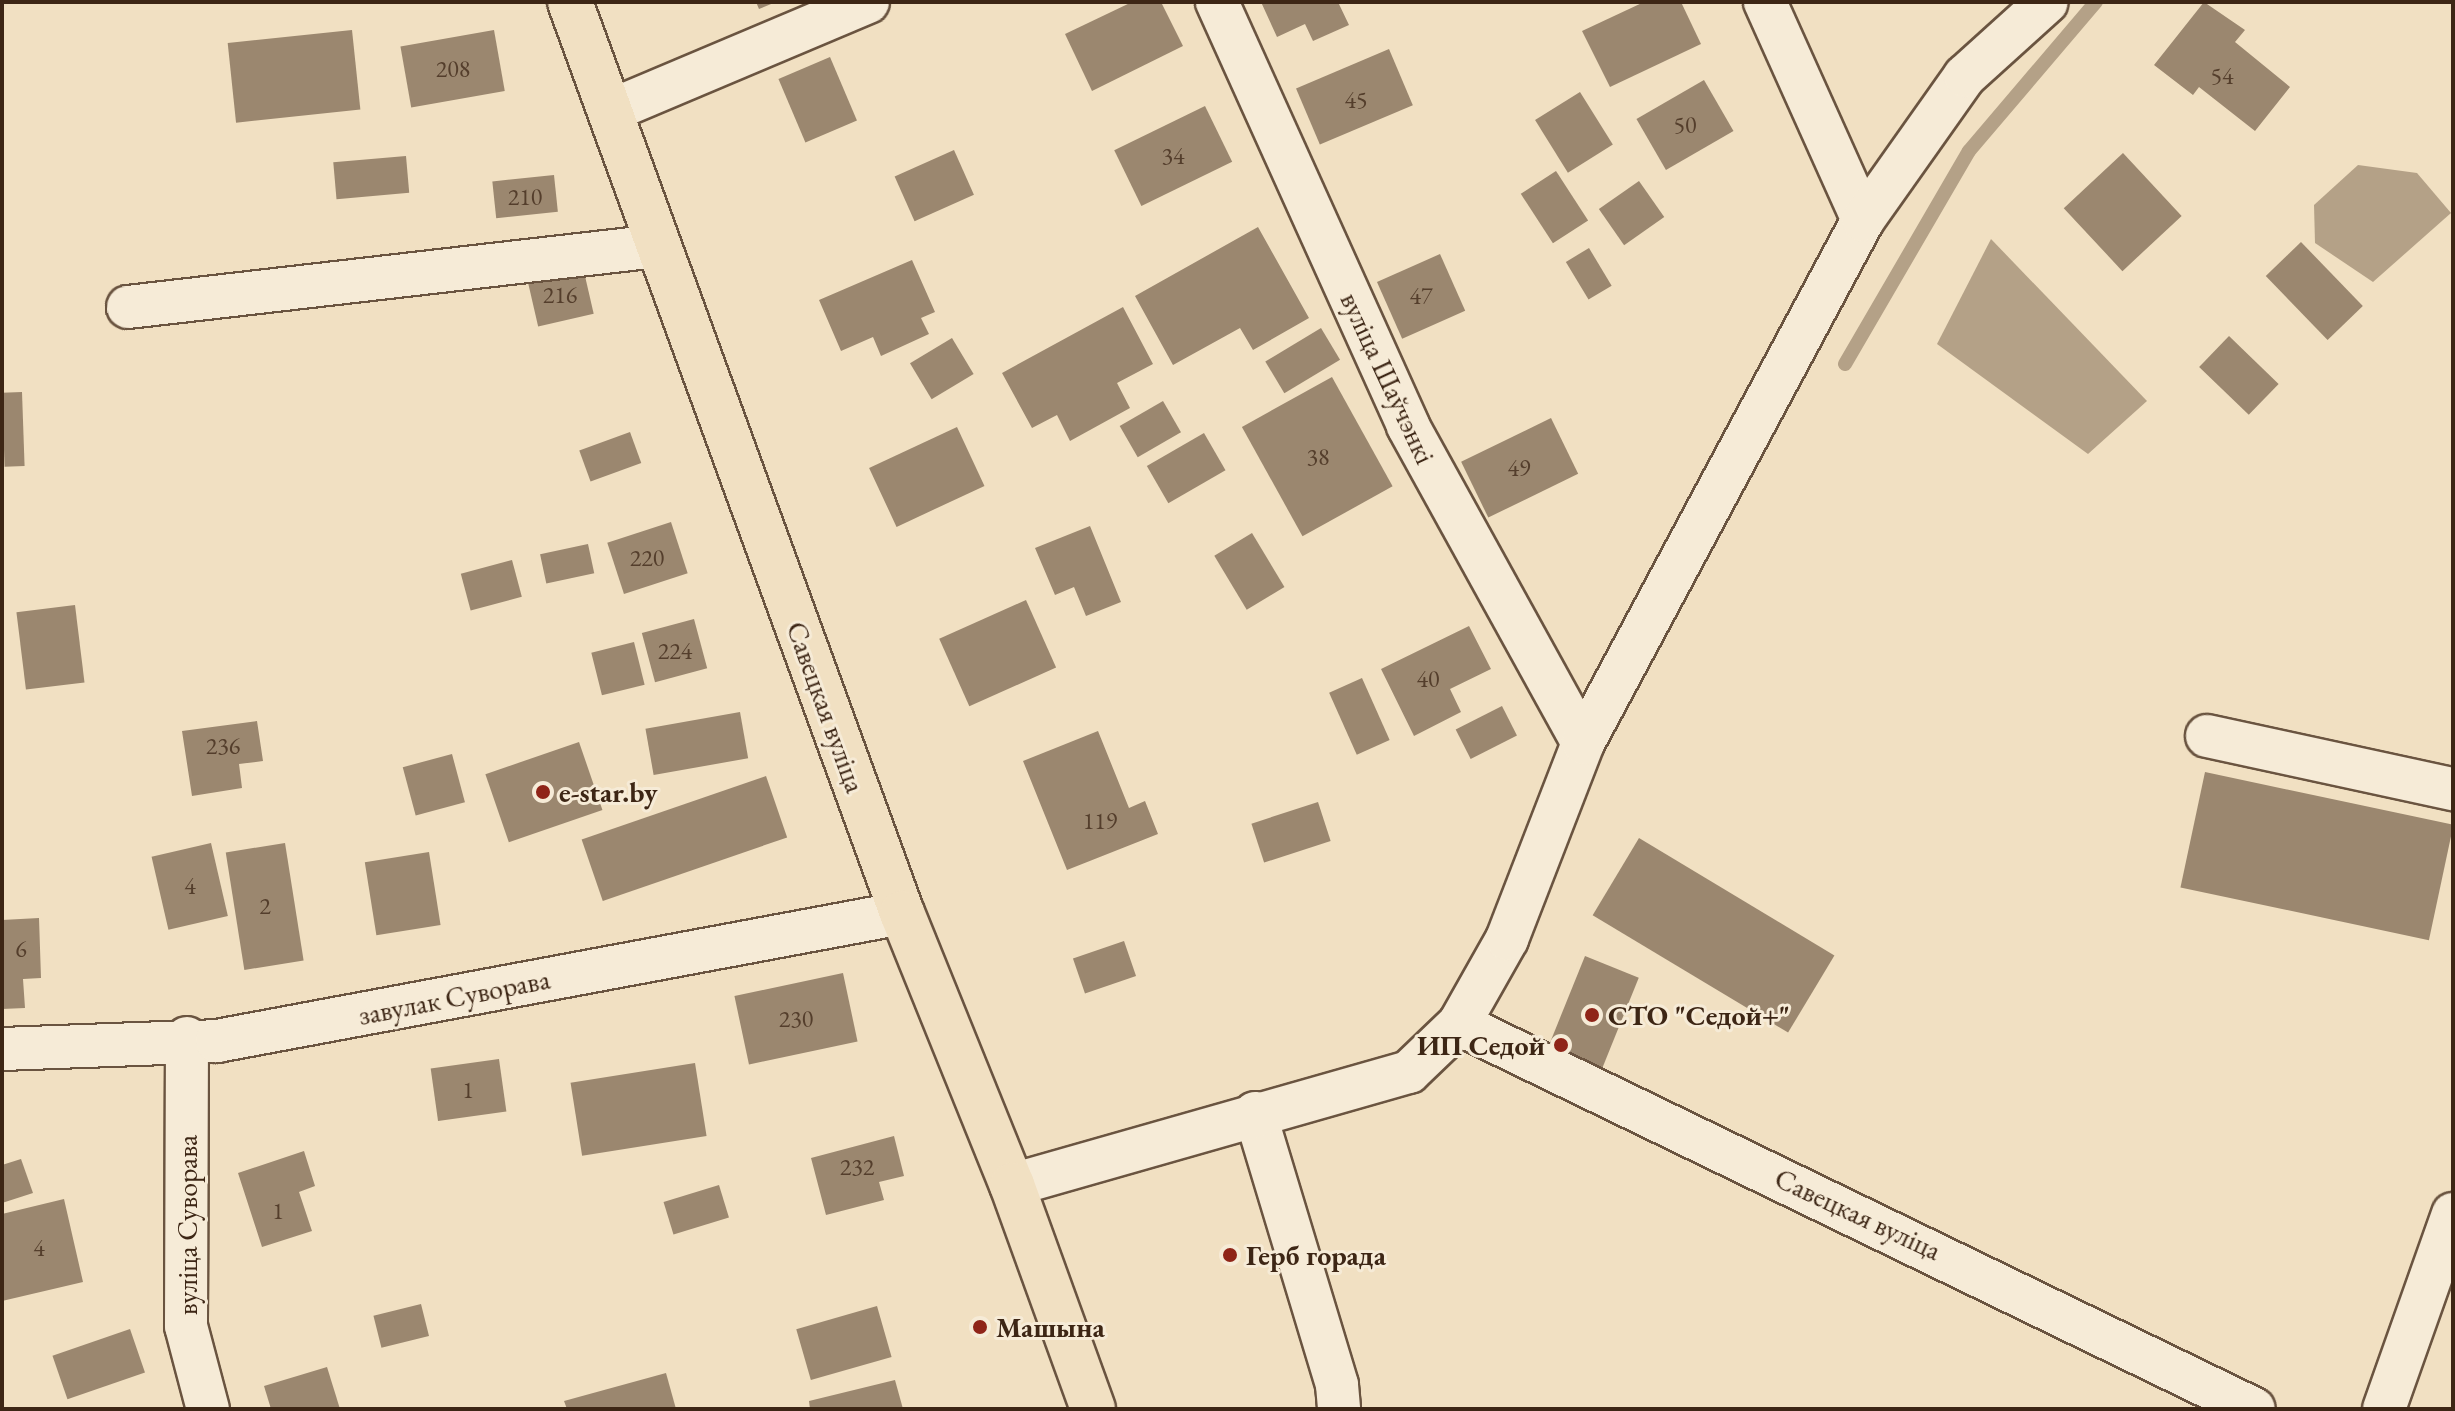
<!DOCTYPE html>
<html>
<head>
<meta charset="utf-8">
<style>
  body { margin:0 }
  #map { position:relative; width:2455px; height:1411px; overflow:hidden; background:#f1e0c2; font-family:"EB Garamond",serif }
  div>[style] { position:absolute }
  .water>* { inset:0; background:#b4a187 }
  .stream>* { height:14px; margin:-7px; padding:0 7px; transform-origin:7px; border-radius:7px; background:#b4a187 }
  .building>* { inset:0; background:#9b876f; transform-origin:0 0 }
  .roads { filter:drop-shadow(2px 0 #6a5440) drop-shadow(-2px 0 #6a5440) drop-shadow(0 2px #6a5440) drop-shadow(0 -2px #6a5440) }
  .minor>* { height:42px; margin:-21px; padding:0 21px; transform-origin:21px; border-radius:21px; background:#f6ebd7 }
  .major>* { height:44px; margin:-22px; padding:0 22px; transform-origin:22px; border-radius:22px; background:#f1e0c2 }
  .dots>* { width:22px; height:22px; translate:-50% -50%; box-sizing:border-box; border:4px solid #f6ebd7; border-radius:50% }
  span { translate:-50% -50%; white-space:nowrap; text-align:center; line-height:1.15; -webkit-text-stroke:6px #f6ebd7; paint-order:stroke }
  .number-label { font-size:24px; color:#543e2c }
  .number-label span { -webkit-text-stroke-width:0 }
  .street-label { font-size:28px; color:#3d2615 }
  .poi-label { font-size:28px; color:#3d2615; font-weight:700 }
  .left { translate:0 -50%; text-align:left }
  .right { translate:-100% -50%; text-align:right }
  .frame { position:absolute; inset:0; border:4px solid #3d2615; pointer-events:none }
</style>
</head>
<body>
<div id="map">
  <div class="water">
    <div style="clip-path:polygon(2358px 165px,2417px 173px,2451px 213px,2373px 282px,2315px 243px,2314px 205px)"></div>
    <div style="clip-path:polygon(1991px 239px,2147px 401px,2088px 454px,1937px 344px)"></div>
  </div>
  <div class="stream">
    <div style="left:1845px;top:364px;width:246px;rotate:-59.8deg"></div>
    <div style="left:1969px;top:151px;width:196px;rotate:-49.6deg"></div>
  </div>
  <div class="building">
    <div style="clip-path:polygon(756px 2px,776px 2px,759px 9px)"></div>
    <div style="clip-path:polygon(1132px 2px,1161px 2px,1183px 46px,1092px 91px,1065px 34px)"></div>
    <div style="clip-path:polygon(1261px 2px,1338px 2px,1349px 25px,1313px 41px,1305px 24px,1277px 37px)"></div>
    <div style="clip-path:polygon(1644px 2px,1681px 2px,1701px 44px,1610px 87px,1582px 31px)"></div>
    <div style="clip-path:polygon(2204px 2px,2245px 30px,2235px 42px,2290px 87px,2255px 131px,2199px 87px,2193px 95px,2154px 65px)"></div>
    <div style="left:352px;top:30px;width:80px;height:125px;rotate:84deg"></div>
    <div style="left:494px;top:30px;width:62px;height:95px;rotate:80deg"></div>
    <div style="left:1389px;top:49px;width:61px;height:101px;rotate:67deg"></div>
    <div style="left:830px;top:57px;width:69px;height:56px;rotate:67deg"></div>
    <div style="left:1704px;top:80px;width:59px;height:78px;rotate:60deg"></div>
    <div style="left:1580px;top:92px;width:62px;height:53px;rotate:58deg"></div>
    <div style="left:1205px;top:106px;width:62px;height:101px;rotate:64deg"></div>
    <div style="left:954px;top:150px;width:49px;height:65px;rotate:66deg"></div>
    <div style="left:2123px;top:153px;width:86px;height:81px;rotate:47deg"></div>
    <div style="left:406px;top:156px;width:37px;height:73px;rotate:85deg"></div>
    <div style="left:1556px;top:171px;width:59px;height:42px;rotate:57deg"></div>
    <div style="left:554px;top:175px;width:37px;height:62px;rotate:84deg"></div>
    <div style="left:1639px;top:181px;width:44px;height:49px;rotate:55deg"></div>
    <div style="clip-path:polygon(1258px 227px,1309px 318px,1253px 350px,1240px 328px,1173px 365px,1135px 296px)"></div>
    <div style="left:2301px;top:242px;width:89px;height:49px;rotate:46deg"></div>
    <div style="left:1589px;top:248px;width:44px;height:27px;rotate:59deg"></div>
    <div style="left:1440px;top:254px;width:62px;height:69px;rotate:66deg"></div>
    <div style="clip-path:polygon(912px 260px,935px 312px,921px 318px,929px 334px,881px 356px,873px 337px,841px 351px,819px 300px)"></div>
    <div style="left:582px;top:263px;width:52px;height:57px;rotate:77deg"></div>
    <div style="clip-path:polygon(1123px 307px,1153px 364px,1117px 383px,1130px 408px,1070px 441px,1057px 415px,1032px 428px,1002px 373px)"></div>
    <div style="left:1321px;top:328px;width:37px;height:65px;rotate:59deg"></div>
    <div style="left:2229px;top:336px;width:69px;height:43px;rotate:44deg"></div>
    <div style="left:952px;top:338px;width:42px;height:49px;rotate:59deg"></div>
    <div style="left:1332px;top:377px;width:125px;height:103px;rotate:61deg"></div>
    <div style="left:22px;top:392px;width:74px;height:20px;rotate:88deg"></div>
    <div style="left:1163px;top:401px;width:36px;height:50px;rotate:60deg"></div>
    <div style="left:1551px;top:418px;width:62px;height:100px;rotate:64deg"></div>
    <div style="left:957px;top:427px;width:65px;height:97px;rotate:65deg"></div>
    <div style="left:630px;top:432px;width:33px;height:54px;rotate:70deg"></div>
    <div style="left:1204px;top:433px;width:43px;height:66px;rotate:60deg"></div>
    <div style="left:671px;top:522px;width:54px;height:67px;rotate:72deg"></div>
    <div style="clip-path:polygon(1090px 526px,1121px 602px,1086px 616px,1074px 587px,1055px 595px,1035px 548px)"></div>
    <div style="left:1252px;top:533px;width:63px;height:44px;rotate:59deg"></div>
    <div style="left:588px;top:544px;width:30px;height:49px;rotate:78deg"></div>
    <div style="left:512px;top:560px;width:38px;height:53px;rotate:75deg"></div>
    <div style="left:1026px;top:600px;width:74px;height:95px;rotate:66deg"></div>
    <div style="left:75px;top:605px;width:78px;height:59px;rotate:83deg"></div>
    <div style="left:694px;top:619px;width:51px;height:54px;rotate:75deg"></div>
    <div style="clip-path:polygon(1469px 626px,1491px 669px,1450px 689px,1461px 712px,1414px 736px,1381px 669px)"></div>
    <div style="left:634px;top:642px;width:44px;height:44px;rotate:76deg"></div>
    <div style="left:1362px;top:678px;width:68px;height:36px;rotate:66deg"></div>
    <div style="left:1502px;top:706px;width:33px;height:52px;rotate:63deg"></div>
    <div style="left:740px;top:712px;width:47px;height:96px;rotate:80deg"></div>
    <div style="clip-path:polygon(257px 721px,263px 761px,239px 764px,242px 788px,192px 796px,182px 731px)"></div>
    <div style="clip-path:polygon(1098px 731px,1129px 808px,1145px 801px,1158px 834px,1067px 870px,1023px 761px)"></div>
    <div style="left:579px;top:742px;width:72px;height:99px;rotate:71deg"></div>
    <div style="left:452px;top:754px;width:50px;height:51px;rotate:75deg"></div>
    <div style="left:2205px;top:772px;width:254px;height:118px;rotate:12deg"></div>
    <div style="left:766px;top:776px;width:65px;height:195px;rotate:71deg"></div>
    <div style="left:1318px;top:802px;width:41px;height:70px;rotate:72deg"></div>
    <div style="left:1639px;top:838px;width:228px;height:90px;rotate:31deg"></div>
    <div style="left:211px;top:843px;width:75px;height:61px;rotate:77deg"></div>
    <div style="left:285px;top:843px;width:119px;height:60px;rotate:81deg"></div>
    <div style="left:429px;top:852px;width:74px;height:65px;rotate:81deg"></div>
    <div style="clip-path:polygon(39px 918px,41px 978px,23px 979px,25px 1008px,2px 1009px,2px 920px)"></div>
    <div style="left:1124px;top:941px;width:37px;height:54px;rotate:71deg"></div>
    <div style="left:1585px;top:956px;width:58px;height:104px;rotate:22deg"></div>
    <div style="left:843px;top:973px;width:70px;height:111px;rotate:78deg"></div>
    <div style="left:499px;top:1059px;width:53px;height:69px;rotate:82deg"></div>
    <div style="left:695px;top:1063px;width:74px;height:126px;rotate:81deg"></div>
    <div style="clip-path:polygon(894px 1136px,904px 1176px,879px 1182px,884px 1200px,826px 1215px,811px 1158px)"></div>
    <div style="clip-path:polygon(304px 1151px,315px 1186px,299px 1192px,312px 1231px,262px 1247px,238px 1173px)"></div>
    <div style="clip-path:polygon(21px 1159px,33px 1193px,2px 1203px,2px 1165px)"></div>
    <div style="left:719px;top:1185px;width:34px;height:58px;rotate:73deg"></div>
    <div style="clip-path:polygon(64px 1199px,83px 1282px,2px 1301px,2px 1214px)"></div>
    <div style="left:421px;top:1304px;width:33px;height:49px;rotate:76deg"></div>
    <div style="left:877px;top:1306px;width:53px;height:84px;rotate:74deg"></div>
    <div style="left:130px;top:1329px;width:46px;height:82px;rotate:71deg"></div>
    <div style="clip-path:polygon(327px 1367px,340px 1409px,271px 1409px,264px 1386px)"></div>
    <div style="clip-path:polygon(666px 1373px,676px 1409px,567px 1409px,564px 1401px)"></div>
    <div style="clip-path:polygon(895px 1380px,903px 1409px,810px 1409px,809px 1401px)"></div>
  </div>
  <div class="roads">
    <div class="minor">
      <div style="left:1217px;top:2px;width:465px;rotate:65.7deg"></div>
      <div style="left:1408px;top:426px;width:362px;rotate:61.1deg"></div>
      <div style="left:1765px;top:2px;width:239px;rotate:65.8deg"></div>
      <div style="left:610px;top:111px;width:280px;rotate:-22.9deg"></div>
      <div style="left:128px;top:307px;width:533px;rotate:-6.58deg"></div>
      <div style="left:2207px;top:736px;width:252px;rotate:12.2deg"></div>
      <div style="left:1459px;top:1024px;width:883px;rotate:25.84deg"></div>
      <div style="left:187px;top:1038px;width:288px;rotate:90.2deg"></div>
      <div style="left:186px;top:1326px;width:86px;rotate:75.2deg"></div>
      <div style="left:2px;top:1049px;width:215px;rotate:-2.1deg"></div>
      <div style="left:217px;top:1041px;width:697px;rotate:-10.58deg"></div>
      <div style="left:1255px;top:1113px;width:284px;rotate:73.2deg"></div>
      <div style="left:1337px;top:1385px;width:24px;rotate:85deg"></div>
      <div style="left:1012px;top:1185px;width:413px;rotate:-15.9deg"></div>
      <div style="left:1409px;top:1072px;width:69px;rotate:-43.8deg"></div>
      <div style="left:1459px;top:1024px;width:98px;rotate:-60.5deg"></div>
      <div style="left:1507px;top:939px;width:210px;rotate:-68.8deg"></div>
      <div style="left:1583px;top:743px;width:593px;rotate:-61.84deg"></div>
      <div style="left:1863px;top:220px;width:176px;rotate:-54.7deg"></div>
      <div style="left:1965px;top:76px;width:110px;rotate:-42.1deg"></div>
      <div style="left:2384px;top:1409px;width:207px;rotate:-70.5deg"></div>
    </div>
    <div class="major">
      <div style="left:570px;top:2px;width:970px;rotate:69.98deg"></div>
      <div style="left:902px;top:913px;width:293px;rotate:68deg"></div>
      <div style="left:1012px;top:1185px;width:238px;rotate:70.1deg"></div>
    </div>
  </div>
  <div class="dots">
    <div style="left:543px;top:792px;background:#8f2418"></div>
    <div style="left:1592px;top:1015px;background:#8f2418"></div>
    <div style="left:1561px;top:1045px;background:#8f2418"></div>
    <div style="left:1230px;top:1255px;background:#8f2418"></div>
    <div style="left:980px;top:1327px;background:#8f2418"></div>
  </div>
  <div class="number-label">
    <span style="left:453px;top:69px">208</span>
    <span style="left:2222px;top:76px">54</span>
    <span style="left:1356px;top:100px">45</span>
    <span style="left:1685px;top:125px">50</span>
    <span style="left:1173px;top:156px">34</span>
    <span style="left:525px;top:197px">210</span>
    <span style="left:560px;top:295px">216</span>
    <span style="left:1421px;top:296px">47</span>
    <span style="left:1318px;top:457px">38</span>
    <span style="left:1519px;top:468px">49</span>
    <span style="left:647px;top:558px">220</span>
    <span style="left:675px;top:651px">224</span>
    <span style="left:1428px;top:679px">40</span>
    <span style="left:223px;top:746px">236</span>
    <span style="left:1100px;top:821px">119</span>
    <span style="left:190px;top:886px">4</span>
    <span style="left:265px;top:906px">2</span>
    <span style="left:21px;top:949px">6</span>
    <span style="left:796px;top:1019px">230</span>
    <span style="left:468px;top:1090px">1</span>
    <span style="left:857px;top:1167px">232</span>
    <span style="left:278px;top:1211px">1</span>
    <span style="left:39px;top:1248px">4</span>
  </div>
  <div class="street-label">
    <span style="left:1388px;top:378px;rotate:65deg">вуліца Шаўчэнкі</span>
    <span style="left:826px;top:707px;rotate:70deg">Савецкая вуліца</span>
    <span style="left:454px;top:997px;rotate:-11deg">завулак Суворава</span>
    <span style="left:1858px;top:1214px;rotate:25deg">Савецкая вуліца</span>
    <span style="left:187px;top:1225px;rotate:-90deg">вуліца Суворава</span>
  </div>
  <div class="poi-label">
    <span class="left" style="left:559px;top:792px">e-star.by</span>
    <span class="left" style="left:1608px;top:1015px">СТО "Седой+"</span>
    <span class="right" style="left:1545px;top:1045px">ИП Седой</span>
    <span class="left" style="left:1246px;top:1255px">Герб горада</span>
    <span class="left" style="left:996px;top:1327px">Машына</span>
  </div>
  <div class="frame"></div>
</div>
</body>
</html>
